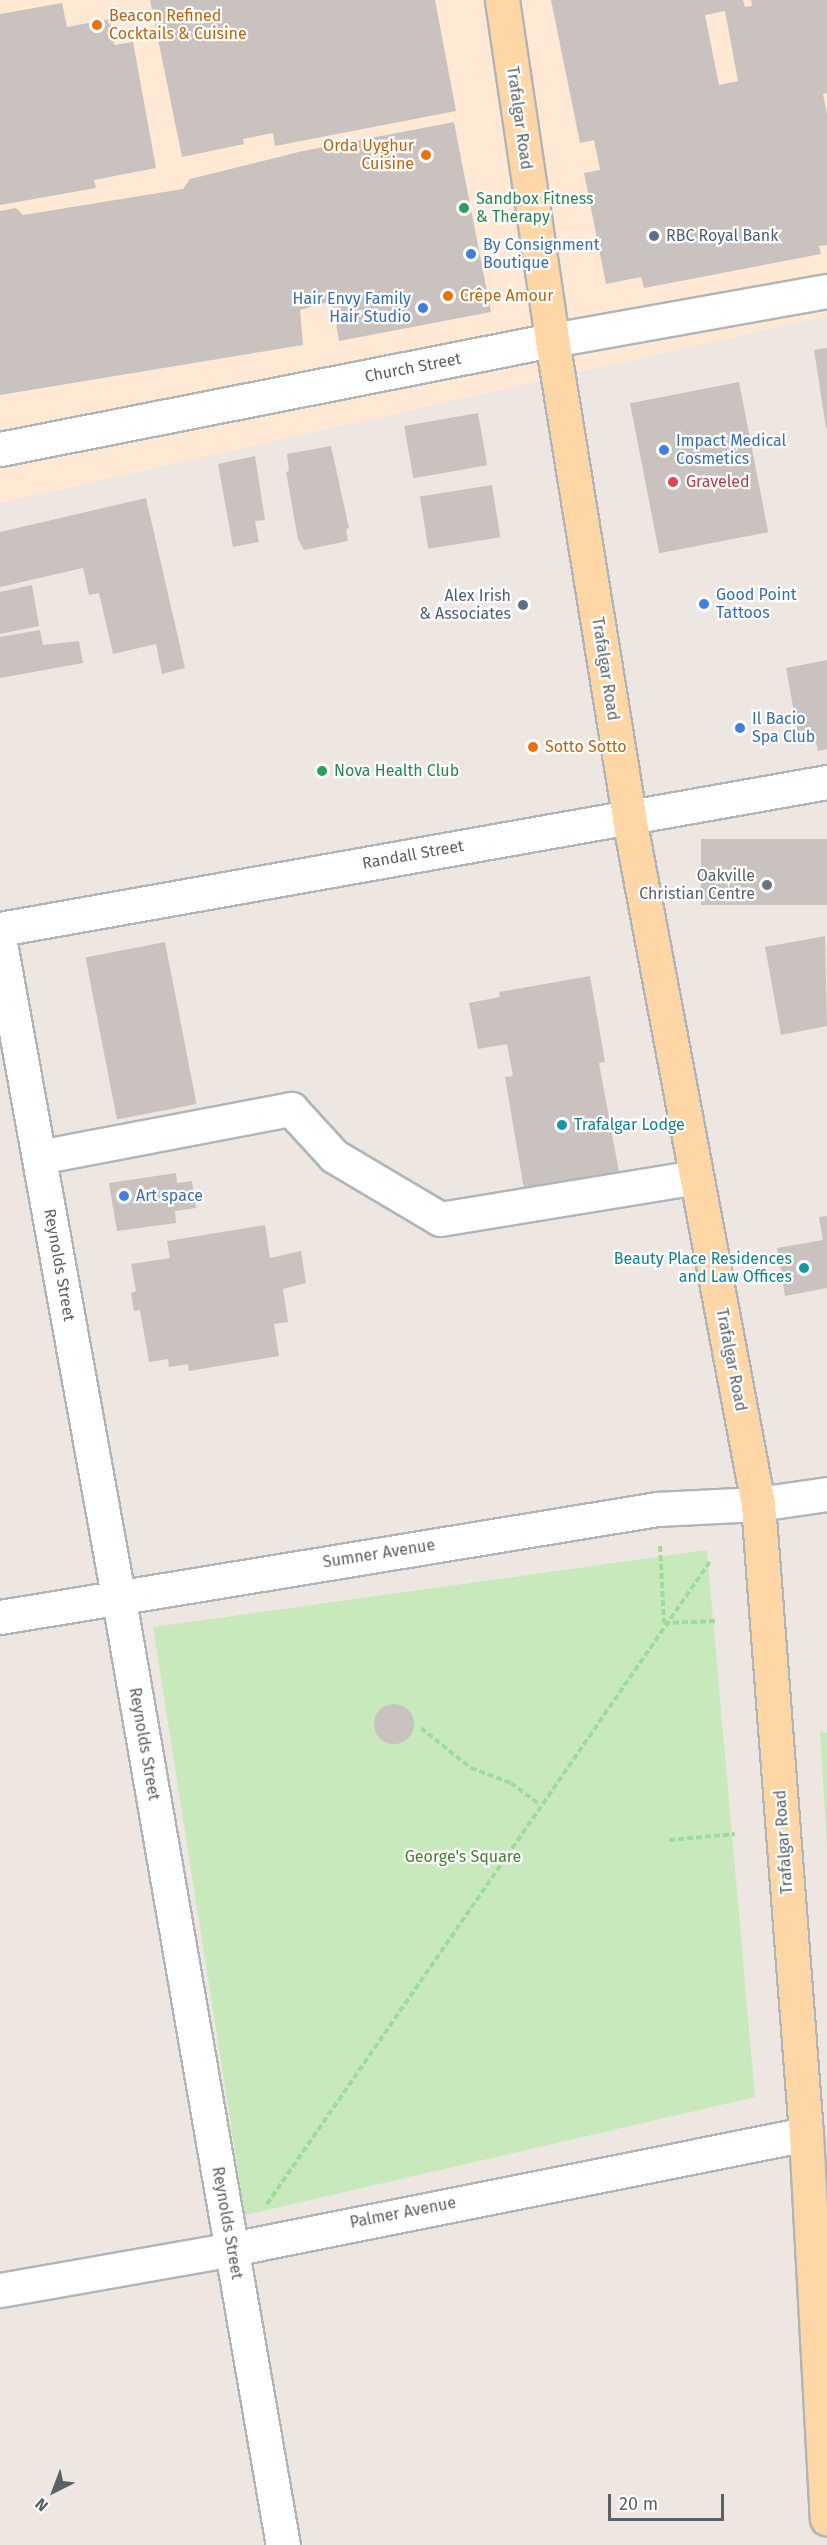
<!DOCTYPE html>
<html>
<head>
<meta charset="utf-8">
<style>
  body { margin:0 }
  #map { position:relative; width:827px; height:2545px; overflow:hidden; background:#eee7e1; font-family:"Fira Sans",sans-serif }
  div>[style] { position:absolute }
  .commercial>* { inset:0; background:#ffe9d5 }
  .green>* { inset:0; background:#c8e9bb }
  .building>* { inset:0; background:#c9c2be; transform-origin:0 0 }
  .round { border-radius:50% }
  .path>* { height:4px; margin-top:-2px; transform-origin:0; background:repeating-linear-gradient(90deg,#9fdc9c 0 6px,transparent 0 9px) }
  .roads { filter:drop-shadow(2px 0 #afb5b8) drop-shadow(-2px 0 #afb5b8) drop-shadow(0 2px #afb5b8) drop-shadow(0 -2px #afb5b8) }
  .minor>* { height:33px; margin:-16.5px; padding:0 16.5px; transform-origin:16.5px; border-radius:16.5px; background:#fff }
  .major>* { height:33px; margin:-16.5px; padding:0 16.5px; transform-origin:16.5px; border-radius:16.5px; background:#ffd6a5 }
  .dots>* { width:16px; height:16px; translate:-50% -50%; box-sizing:border-box; border:3px solid #fff; border-radius:50% }
  span { translate:-50% -50%; white-space:nowrap; text-align:center; line-height:1.15; -webkit-text-stroke:4.5px #fff; paint-order:stroke }
  .food-label { font-size:16px; color:#c56008 }
  .left { translate:0 -50%; text-align:left }
  .right { translate:-100% -50%; text-align:right }
  .street-label { font-size:16px; color:#5a6164 }
  .leisure-label { font-size:16px; color:#27864d }
  .service-label { font-size:16px; color:#4e5e75 }
  .shop-label { font-size:16px; color:#366cbe }
  .health-label { font-size:16px; color:#be3a42 }
  .worship-label { font-size:16px; color:#5b616d }
  .culture-label { font-size:16px; color:#0d838f }
  .park-label { font-size:16px; color:#41822b }
  .north { position:absolute; left:24px; top:2461px; width:60px; height:60px; -webkit-text-stroke:4px #fff; paint-order:stroke; rotate:222deg; font-size:16px; font-weight:700; line-height:24px; text-align:center; color:#5a6164 }
  .north::after { content:''; display:block; margin:auto; width:21px; height:27px; background:#5a6164; clip-path:polygon(50% 0,100% 100%,50% 72%,0 100%) }
  .scale { position:absolute; left:608px; top:2494px; width:116px; height:27px; box-sizing:border-box; border:3px solid #5a6164; border-top:0; padding-left:8px; font-size:18px; line-height:21px; white-space:nowrap; color:#5a6164; -webkit-text-stroke:4px #fff; paint-order:stroke }
</style>
</head>
<body>
<div id="map">
  <div class="commercial">
    <div style="clip-path:polygon(0 0,827px 0,827px 316px,0 503px)"></div>
  </div>
  <div class="green">
    <div style="clip-path:polygon(707px 1550px,755px 2097px,245px 2215px,153px 1627px)"></div>
    <div style="clip-path:polygon(820px 1731px,827px 1733px,827px 1847px)"></div>
  </div>
  <div class="building">
    <div style="clip-path:polygon(150px 0,435px 0,456px 111px,275px 146px,273px 133px,243px 139px,244px 144px,182px 157px)"></div>
    <div style="clip-path:polygon(evenodd,551px 0,743px 0,745px 7px,752px 6px,751px 0,827px 0,827px 93px,823px 94px,827px 114px,827px 245px,819px 246px,821px 254px,644px 288px,641px 277px,606px 284px,584px 173px,600px 170px,594px 140px,580px 143px,551px 0,725px 11px,738px 81px,719px 85px,705px 15px,725px 11px)"></div>
    <div style="clip-path:polygon(62px 3px,67px 27px,110px 19px,114px 45px,133px 42px,156px 168px,94px 180px,96px 188px,0 205px,0 14px)"></div>
    <div style="clip-path:polygon(454px 122px,491px 312px,339px 341px,332px 301px,300px 310px,303px 345px,0 395px,0 211px,16px 208px,23px 215px,183px 189px,190px 179px,303px 151px)"></div>
    <div style="clip-path:polygon(827px 348px,827px 428px,826px 428px,814px 350px)"></div>
    <div style="left:739px;top:382px;width:153px;height:111px;rotate:79deg"></div>
    <div style="left:478px;top:413px;width:53px;height:75px;rotate:80deg"></div>
    <div style="clip-path:polygon(331px 446px,349px 528px,346px 529px,348px 541px,304px 550px,298px 539px,286px 472px,289px 471px,287px 454px)"></div>
    <div style="clip-path:polygon(255px 456px,265px 520px,255px 521px,259px 542px,233px 547px,218px 464px)"></div>
    <div style="left:492px;top:485px;width:53px;height:73px;rotate:81deg"></div>
    <div style="clip-path:polygon(146px 498px,185px 668px,162px 674px,156px 644px,113px 654px,99px 593px,89px 595px,83px 568px,0 587px,0 532px)"></div>
    <div style="clip-path:polygon(32px 585px,39px 626px,0 634px,0 592px)"></div>
    <div style="clip-path:polygon(40px 630px,43px 645px,79px 641px,83px 663px,0 678px,0 637px)"></div>
    <div style="clip-path:polygon(827px 660px,827px 749px,818px 751px,816px 742px,800px 745px,786px 668px)"></div>
    <div style="left:827px;top:839px;width:66px;height:126px;rotate:90deg"></div>
    <div style="clip-path:polygon(825px 936px,827px 1026px,781px 1035px,765px 947px)"></div>
    <div style="left:165px;top:942px;width:165px;height:81px;rotate:79deg"></div>
    <div style="clip-path:polygon(590px 976px,605px 1062px,599px 1063px,619px 1172px,524px 1189px,505px 1077px,513px 1076px,507px 1044px,478px 1049px,469px 1003px,500px 997px,499px 992px)"></div>
    <div style="clip-path:polygon(176px 1173px,177px 1183px,192px 1181px,196px 1208px,175px 1211px,176px 1223px,117px 1231px,109px 1183px)"></div>
    <div style="clip-path:polygon(827px 1216px,827px 1288px,785px 1296px,777px 1248px,823px 1240px,819px 1217px)"></div>
    <div style="clip-path:polygon(265px 1225px,270px 1258px,301px 1251px,306px 1283px,283px 1289px,288px 1322px,274px 1324px,279px 1356px,189px 1371px,188px 1364px,169px 1367px,168px 1359px,149px 1362px,140px 1310px,134px 1311px,131px 1293px,136px 1291px,131px 1264px,170px 1258px,167px 1241px)"></div>
    <div class="round" style="left:374px;top:1704px;width:40px;height:40px"></div>
  </div>
  <div class="path">
    <div style="left:660px;top:1546px;width:77px;rotate:87deg"></div>
    <div style="left:664px;top:1623px;width:52px;rotate:-2.2deg"></div>
    <div style="left:421px;top:1728px;width:64px;rotate:38.7deg"></div>
    <div style="left:471px;top:1768px;width:43px;rotate:20.6deg"></div>
    <div style="left:511px;top:1783px;width:36px;rotate:37deg"></div>
    <div style="left:669px;top:1840px;width:66px;rotate:-5.2deg"></div>
    <div style="left:267px;top:2204px;width:782px;rotate:-55.42deg"></div>
  </div>
  <div class="roads">
    <div class="minor">
      <div style="left:0;top:449px;width:563px;rotate:-11.17deg"></div>
      <div style="left:552px;top:340px;width:279px;rotate:-10.1deg"></div>
      <div style="left:0;top:929px;width:840px;rotate:-10.08deg"></div>
      <div style="left:0;top:943px;width:691px;rotate:79.75deg"></div>
      <div style="left:123px;top:1623px;width:936px;rotate:80.16deg"></div>
      <div style="left:39px;top:1157px;width:257px;rotate:-10.8deg"></div>
      <div style="left:291px;top:1109px;width:64px;rotate:47.5deg"></div>
      <div style="left:334px;top:1156px;width:123px;rotate:30.7deg"></div>
      <div style="left:440px;top:1219px;width:259px;rotate:-9.3deg"></div>
      <div style="left:0;top:1617px;width:666px;rotate:-9.33deg"></div>
      <div style="left:657px;top:1509px;width:101px;rotate:-2.8deg"></div>
      <div style="left:758px;top:1504px;width:70px;rotate:-8.2deg"></div>
      <div style="left:0;top:2290px;width:236px;rotate:-10deg"></div>
      <div style="left:232px;top:2249px;width:585px;rotate:-11.33deg"></div>
    </div>
    <div class="major">
      <div style="left:502px;top:0;width:344px;rotate:81.6deg"></div>
      <div style="left:552px;top:340px;width:484px;rotate:80.8deg"></div>
      <div style="left:629px;top:818px;width:698px;rotate:79.35deg"></div>
      <div style="left:758px;top:1504px;width:632px;rotate:85.64deg"></div>
      <div style="left:806px;top:2134px;width:385px;rotate:86.9deg"></div>
    </div>
  </div>
  <div class="dots">
    <div style="left:97px;top:25px;background:#e8710a"></div>
    <div style="left:426px;top:155px;background:#e8710a"></div>
    <div style="left:464px;top:208px;background:#2e9e5b"></div>
    <div style="left:654px;top:236px;background:#5c6f8a"></div>
    <div style="left:471px;top:254px;background:#3f7fe0"></div>
    <div style="left:448px;top:296px;background:#e8710a"></div>
    <div style="left:423px;top:308px;background:#3f7fe0"></div>
    <div style="left:664px;top:450px;background:#3f7fe0"></div>
    <div style="left:673px;top:482px;background:#e0444e"></div>
    <div style="left:704px;top:604px;background:#3f7fe0"></div>
    <div style="left:523px;top:605px;background:#5c6f8a"></div>
    <div style="left:740px;top:728px;background:#3f7fe0"></div>
    <div style="left:533px;top:747px;background:#e8710a"></div>
    <div style="left:322px;top:771px;background:#2e9e5b"></div>
    <div style="left:767px;top:885px;background:#6b7280"></div>
    <div style="left:562px;top:1125px;background:#0f9aa8"></div>
    <div style="left:124px;top:1196px;background:#3f7fe0"></div>
    <div style="left:804px;top:1268px;background:#0f9aa8"></div>
  </div>
  <div class="food-label">
    <span class="left" style="left:109px;top:25px">Beacon Refined<br>Cocktails &amp; Cuisine</span>
    <span class="right" style="left:414px;top:155px">Orda Uyghur<br>Cuisine</span>
    <span class="left" style="left:460px;top:296px">Crêpe Amour</span>
    <span class="left" style="left:545px;top:747px">Sotto Sotto</span>
  </div>
  <div class="street-label">
    <span style="left:519px;top:118px;rotate:82deg">Trafalgar Road</span>
    <span style="left:413px;top:368px;rotate:-11deg">Church Street</span>
    <span style="left:605px;top:669px;rotate:81deg">Trafalgar Road</span>
    <span style="left:413px;top:855px;rotate:-10deg">Randall Street</span>
    <span style="left:59px;top:1265px;rotate:80deg">Reynolds Street</span>
    <span style="left:731px;top:1360px;rotate:79deg">Trafalgar Road</span>
    <span style="left:379px;top:1554px;rotate:-9deg">Sumner Avenue</span>
    <span style="left:144px;top:1744px;rotate:80deg">Reynolds Street</span>
    <span style="left:784px;top:1842px;rotate:-94deg">Trafalgar Road</span>
    <span style="left:403px;top:2213px;rotate:-11deg">Palmer Avenue</span>
    <span style="left:227px;top:2223px;rotate:80deg">Reynolds Street</span>
  </div>
  <div class="leisure-label">
    <span class="left" style="left:476px;top:208px">Sandbox Fitness<br>&amp; Therapy</span>
    <span class="left" style="left:334px;top:771px">Nova Health Club</span>
  </div>
  <div class="service-label">
    <span class="left" style="left:666px;top:236px">RBC Royal Bank</span>
    <span class="right" style="left:511px;top:605px">Alex Irish<br>&amp; Associates</span>
  </div>
  <div class="shop-label">
    <span class="left" style="left:483px;top:254px">By Consignment<br>Boutique</span>
    <span class="right" style="left:411px;top:308px">Hair Envy Family<br>Hair Studio</span>
    <span class="left" style="left:676px;top:450px">Impact Medical<br>Cosmetics</span>
    <span class="left" style="left:716px;top:604px">Good Point<br>Tattoos</span>
    <span class="left" style="left:752px;top:728px">Il Bacio<br>Spa Club</span>
    <span class="left" style="left:136px;top:1196px">Art space</span>
  </div>
  <div class="health-label">
    <span class="left" style="left:686px;top:482px">Graveled</span>
  </div>
  <div class="worship-label">
    <span class="right" style="left:755px;top:885px">Oakville<br>Christian Centre</span>
  </div>
  <div class="culture-label">
    <span class="left" style="left:574px;top:1125px">Trafalgar Lodge</span>
    <span class="right" style="left:792px;top:1268px">Beauty Place Residences<br>and Law Offices</span>
  </div>
  <div class="park-label">
    <span style="left:463px;top:1857px">George's Square</span>
  </div>
  <div class="north">N</div>
  <div class="scale">20 m</div>
</div>
</body>
</html>
